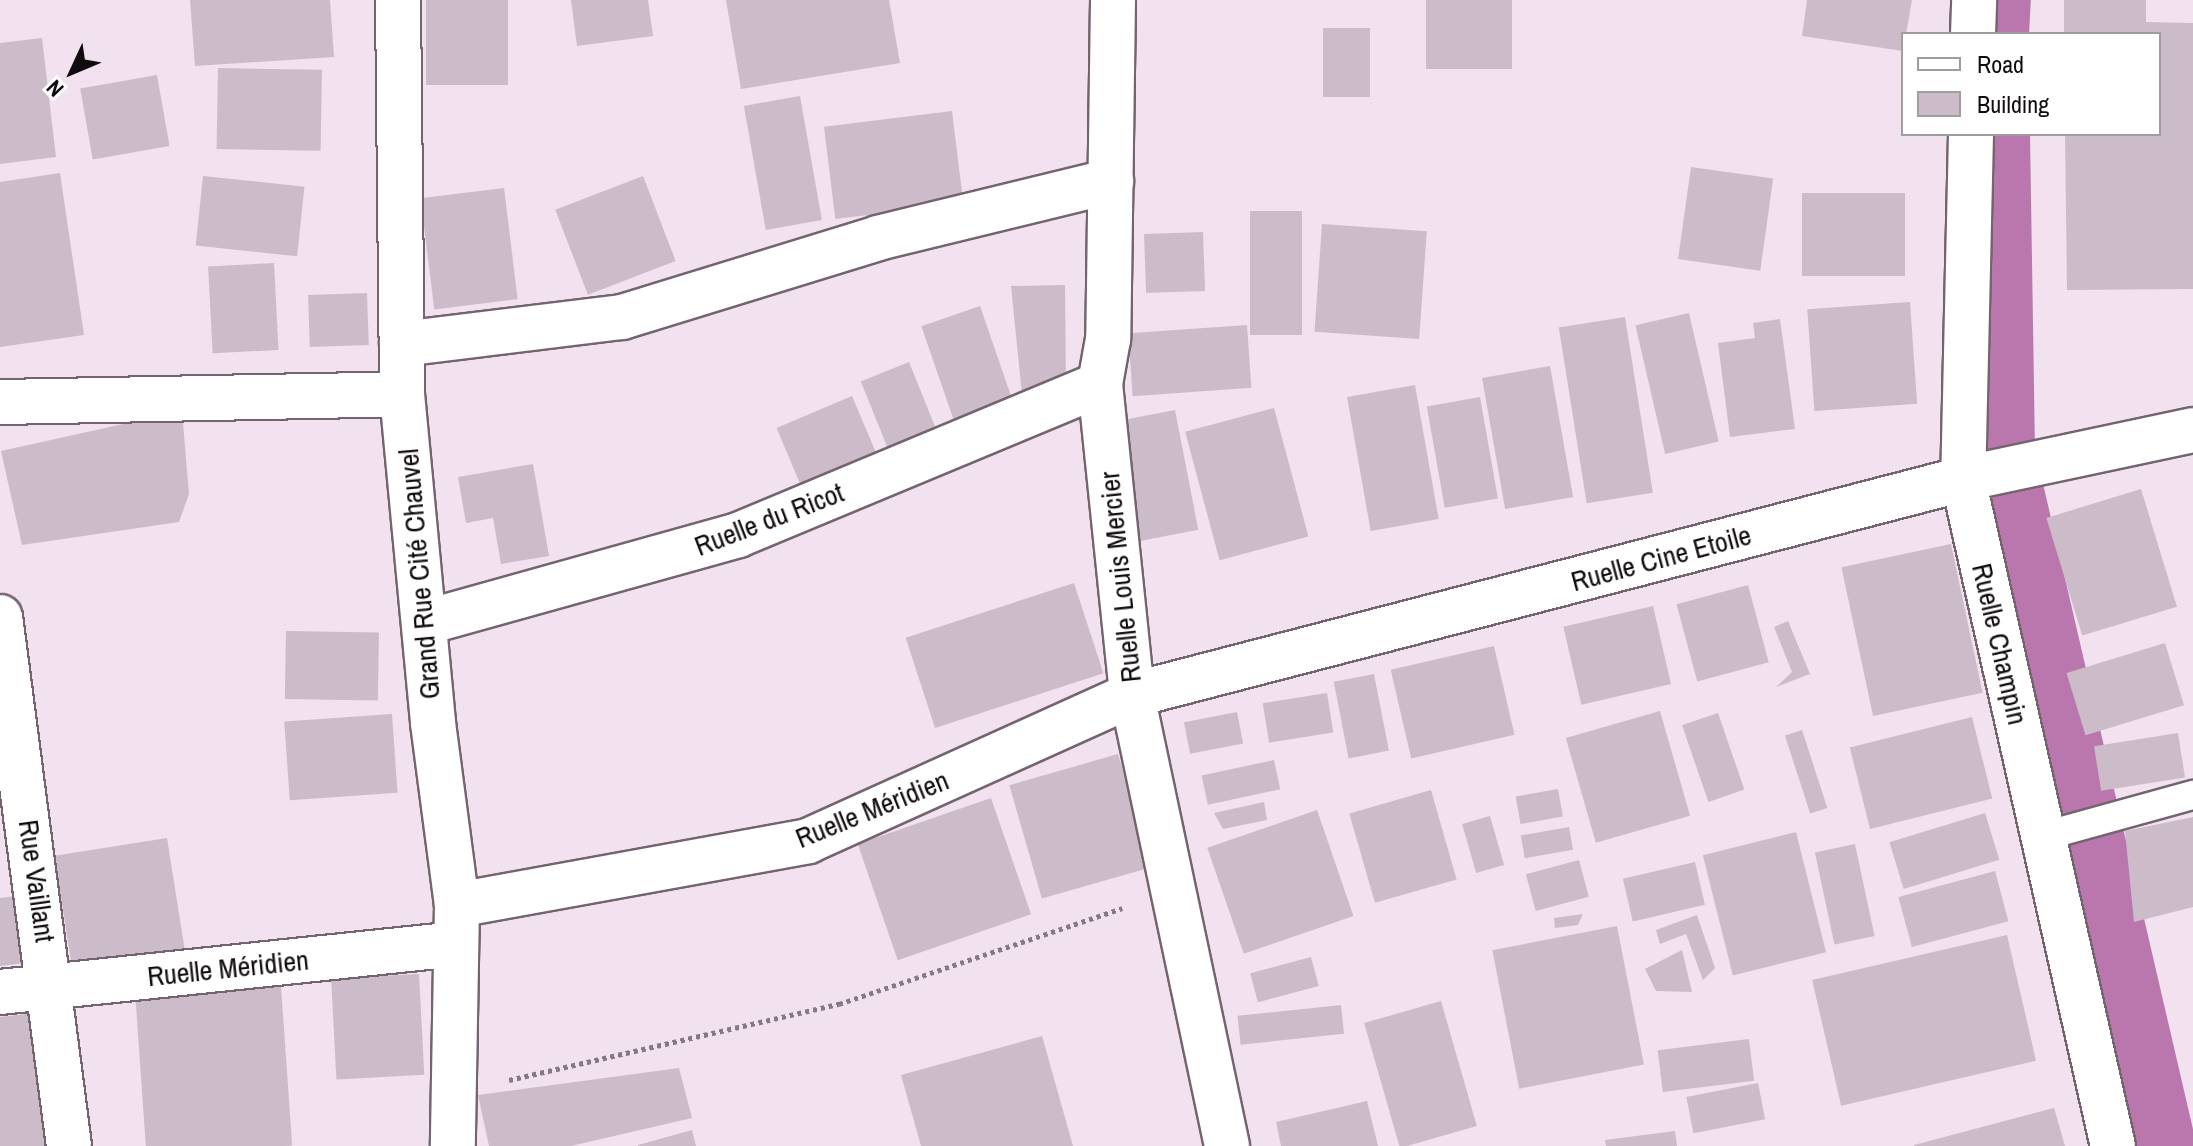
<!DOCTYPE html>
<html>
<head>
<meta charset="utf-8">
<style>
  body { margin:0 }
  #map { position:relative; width:2193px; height:1146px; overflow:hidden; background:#f2e1ef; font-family:"Archivo Narrow",sans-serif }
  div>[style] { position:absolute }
  .canal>* { height:66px; margin:-33px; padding:0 33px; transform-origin:33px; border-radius:33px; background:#b977ae }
  .building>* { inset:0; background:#ccbcc9; transform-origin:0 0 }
  .path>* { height:5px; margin-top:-2.5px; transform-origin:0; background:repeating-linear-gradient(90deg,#857a83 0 4px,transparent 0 8px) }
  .roads { filter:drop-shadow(2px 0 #736470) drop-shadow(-2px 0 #736470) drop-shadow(0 2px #736470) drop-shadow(0 -2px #736470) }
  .service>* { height:28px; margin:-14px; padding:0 14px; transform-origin:14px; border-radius:14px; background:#fff }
  .minor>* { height:44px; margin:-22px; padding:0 22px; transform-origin:22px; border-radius:22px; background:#fff }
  span { translate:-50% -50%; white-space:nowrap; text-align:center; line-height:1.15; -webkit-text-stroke:6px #fff; paint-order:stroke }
  .street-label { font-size:28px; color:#100b0f }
  .legend { position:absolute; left:1901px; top:32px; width:260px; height:104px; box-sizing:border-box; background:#fff; border:2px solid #9f9d9f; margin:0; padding:10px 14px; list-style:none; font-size:24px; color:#100b0f }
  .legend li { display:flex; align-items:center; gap:16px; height:40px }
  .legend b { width:40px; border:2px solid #9f9d9f }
  .north { position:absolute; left:32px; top:32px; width:80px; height:80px; -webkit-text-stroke:6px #fff; paint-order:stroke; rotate:226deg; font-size:22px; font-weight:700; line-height:32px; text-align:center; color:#100b0f }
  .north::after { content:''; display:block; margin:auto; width:28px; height:36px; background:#100b0f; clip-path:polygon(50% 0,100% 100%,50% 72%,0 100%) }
</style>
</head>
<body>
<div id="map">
  <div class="canal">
    <div style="left:1996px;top:34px;width:34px;rotate:-87deg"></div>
    <div style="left:1997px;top:134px;width:319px;rotate:89.1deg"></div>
    <div style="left:2002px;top:453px;width:711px;rotate:76.92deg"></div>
  </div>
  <div class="building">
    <div style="clip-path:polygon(190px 0,330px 0,334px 57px,195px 66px)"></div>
    <div style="left:426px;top:0;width:82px;height:85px"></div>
    <div style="clip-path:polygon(571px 0,648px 0,653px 36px,577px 46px)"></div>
    <div style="clip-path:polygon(726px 0,889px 0,900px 63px,741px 89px)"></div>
    <div style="left:1426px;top:0;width:86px;height:69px"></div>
    <div style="clip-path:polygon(1807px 0,1912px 0,1903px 51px,1802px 36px)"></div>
    <div style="clip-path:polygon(2064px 0,2146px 0,2146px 22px,2193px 23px,2193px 289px,2067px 290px,2065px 134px,2159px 134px,2159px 34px,2064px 34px)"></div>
    <div style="left:1323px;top:28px;width:47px;height:69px"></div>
    <div style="clip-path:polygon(42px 38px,56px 157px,0 164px,0 43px)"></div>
    <div style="left:218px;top:68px;width:104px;height:81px;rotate:1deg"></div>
    <div style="left:157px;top:75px;width:72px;height:78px;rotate:80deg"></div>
    <div style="left:800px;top:96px;width:126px;height:57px;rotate:80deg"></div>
    <div style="left:952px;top:111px;width:93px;height:129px;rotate:83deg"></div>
    <div style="left:1691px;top:167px;width:83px;height:93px;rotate:8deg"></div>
    <div style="clip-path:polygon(60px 173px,84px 335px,0 347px,0 182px)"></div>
    <div style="left:203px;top:176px;width:102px;height:70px;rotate:6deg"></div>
    <div style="left:643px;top:176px;width:91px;height:94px;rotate:69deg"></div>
    <div style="left:504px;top:188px;width:112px;height:84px;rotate:83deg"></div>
    <div style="left:1802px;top:193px;width:103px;height:83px"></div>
    <div style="left:1250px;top:211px;width:52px;height:124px"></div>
    <div style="left:1322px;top:224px;width:105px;height:108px;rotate:4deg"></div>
    <div style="left:1203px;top:232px;width:59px;height:59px;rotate:88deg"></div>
    <div style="left:274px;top:263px;width:87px;height:66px;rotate:87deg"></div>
    <div style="clip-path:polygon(1065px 285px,1066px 388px,1022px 395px,1011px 286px)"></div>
    <div style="left:367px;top:293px;width:52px;height:59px;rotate:88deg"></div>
    <div style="left:1910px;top:302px;width:102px;height:103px;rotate:86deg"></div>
    <div style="left:980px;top:306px;width:105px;height:62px;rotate:71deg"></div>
    <div style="left:1689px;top:313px;width:132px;height:55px;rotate:77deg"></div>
    <div style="left:1625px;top:317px;width:178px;height:67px;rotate:81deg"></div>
    <div style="clip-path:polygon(1780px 319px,1795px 429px,1730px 437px,1718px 343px,1755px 338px,1753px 323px)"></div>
    <div style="left:1247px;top:325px;width:63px;height:119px;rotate:86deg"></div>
    <div style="left:909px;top:362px;width:77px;height:52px;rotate:68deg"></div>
    <div style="left:1550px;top:366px;width:133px;height:69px;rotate:80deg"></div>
    <div style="left:1415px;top:385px;width:136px;height:69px;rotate:80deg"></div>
    <div style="left:852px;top:396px;width:61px;height:82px;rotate:67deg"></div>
    <div style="left:1480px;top:397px;width:103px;height:54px;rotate:80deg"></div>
    <div style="left:1274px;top:408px;width:133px;height:92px;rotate:75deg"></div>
    <div style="left:1175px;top:410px;width:122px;height:66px;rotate:79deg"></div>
    <div style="clip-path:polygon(182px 411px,189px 494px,179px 522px,22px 545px,1px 451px)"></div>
    <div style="clip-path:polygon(533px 464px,549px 556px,501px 564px,493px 518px,466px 523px,458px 477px)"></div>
    <div style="left:2141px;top:489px;width:123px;height:99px;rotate:73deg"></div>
    <div style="left:1951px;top:544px;width:152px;height:112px;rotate:78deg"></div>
    <div style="left:1074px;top:583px;width:95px;height:177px;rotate:72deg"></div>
    <div style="left:1748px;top:585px;width:80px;height:74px;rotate:75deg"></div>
    <div style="left:1653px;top:606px;width:80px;height:92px;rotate:77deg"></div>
    <div style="clip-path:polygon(1788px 621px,1810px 674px,1776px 687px,1792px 672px,1774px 627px)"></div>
    <div style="left:286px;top:631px;width:93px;height:68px;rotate:1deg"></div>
    <div style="left:2165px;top:643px;width:65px;height:103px;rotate:73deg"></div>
    <div style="left:1494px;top:646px;width:91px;height:106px;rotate:77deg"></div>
    <div style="left:1374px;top:674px;width:78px;height:41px;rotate:79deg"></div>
    <div style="left:1327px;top:693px;width:40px;height:65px;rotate:81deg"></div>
    <div style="left:1660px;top:711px;width:109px;height:98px;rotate:74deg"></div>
    <div style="left:1237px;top:712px;width:32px;height:54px;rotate:79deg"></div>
    <div style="left:1718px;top:713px;width:81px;height:38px;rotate:71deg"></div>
    <div style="left:392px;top:714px;width:79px;height:108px;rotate:86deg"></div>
    <div style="left:1972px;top:717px;width:84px;height:126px;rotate:76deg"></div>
    <div style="left:1802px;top:730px;width:82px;height:18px;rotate:72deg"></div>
    <div style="left:2178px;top:733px;width:45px;height:85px;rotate:81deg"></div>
    <div style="left:1118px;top:754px;width:118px;height:113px;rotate:74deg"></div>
    <div style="left:1274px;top:760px;width:30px;height:74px;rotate:78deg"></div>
    <div style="left:1558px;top:789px;width:28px;height:43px;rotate:80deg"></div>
    <div style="left:1431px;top:790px;width:93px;height:85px;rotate:74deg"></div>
    <div style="left:991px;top:798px;width:123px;height:141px;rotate:71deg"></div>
    <div style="clip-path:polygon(1264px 802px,1267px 820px,1223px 829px,1214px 813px)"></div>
    <div style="left:1317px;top:810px;width:112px;height:116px;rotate:71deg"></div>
    <div style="left:1985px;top:813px;width:49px;height:100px;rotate:73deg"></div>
    <div style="left:1490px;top:816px;width:51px;height:29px;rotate:74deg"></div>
    <div style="clip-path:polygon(2193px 817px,2193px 907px,2134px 922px,2125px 831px)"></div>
    <div style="left:1569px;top:827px;width:23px;height:49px;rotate:80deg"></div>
    <div style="left:1796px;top:832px;width:124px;height:96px;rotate:76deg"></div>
    <div style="left:167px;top:838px;width:113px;height:114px;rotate:81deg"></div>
    <div style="left:1855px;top:844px;width:94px;height:41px;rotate:78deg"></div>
    <div style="left:1579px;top:860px;width:38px;height:55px;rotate:75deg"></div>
    <div style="left:1695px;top:862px;width:44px;height:74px;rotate:77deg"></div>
    <div style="left:1995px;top:871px;width:52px;height:100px;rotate:75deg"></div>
    <div style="clip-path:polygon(34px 894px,42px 961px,0 966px,0 898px)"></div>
    <div style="clip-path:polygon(1583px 914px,1578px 925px,1555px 928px,1554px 918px)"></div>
    <div style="clip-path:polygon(1697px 915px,1715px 968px,1703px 980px,1686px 934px,1660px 944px,1656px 930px)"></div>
    <div style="left:1617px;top:926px;width:141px;height:127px;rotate:79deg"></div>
    <div style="left:2007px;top:935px;width:129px;height:200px;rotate:77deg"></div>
    <div style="clip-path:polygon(1682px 950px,1692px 992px,1656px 991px,1645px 969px)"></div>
    <div style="left:1311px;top:957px;width:30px;height:63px;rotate:75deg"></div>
    <div style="left:419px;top:974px;width:101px;height:88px;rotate:87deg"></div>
    <div style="left:281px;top:986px;width:160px;height:146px;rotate:86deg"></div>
    <div style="left:1441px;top:1001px;width:130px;height:80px;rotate:74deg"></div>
    <div style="left:1341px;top:1005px;width:29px;height:104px;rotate:84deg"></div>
    <div style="clip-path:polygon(35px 1013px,52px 1146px,0 1146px,0 1017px)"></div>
    <div style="clip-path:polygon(1042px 1036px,1073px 1146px,921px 1146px,901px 1075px)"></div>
    <div style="left:1749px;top:1039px;width:42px;height:92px;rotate:83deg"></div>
    <div style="clip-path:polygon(679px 1068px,692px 1118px,571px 1146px,489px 1146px,478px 1095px)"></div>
    <div style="left:1758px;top:1083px;width:37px;height:73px;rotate:79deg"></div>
    <div style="clip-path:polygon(1367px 1101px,1378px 1146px,1281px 1146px,1276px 1122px)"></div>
    <div style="clip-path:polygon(2054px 1108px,2065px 1146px,1914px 1146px,1914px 1145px)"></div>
    <div style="clip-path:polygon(692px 1130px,696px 1146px,638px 1146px,638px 1145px)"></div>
    <div style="clip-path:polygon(1675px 1131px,1677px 1146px,1606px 1146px,1605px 1140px)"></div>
  </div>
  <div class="path">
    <div style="left:509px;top:1080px;width:339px;rotate:-13deg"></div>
    <div style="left:839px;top:1004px;width:299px;rotate:-18.7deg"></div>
  </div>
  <div class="roads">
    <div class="service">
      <div style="left:2044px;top:836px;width:155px;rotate:-15.4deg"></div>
    </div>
    <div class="minor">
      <div style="left:398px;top:0;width:394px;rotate:89.4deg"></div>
      <div style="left:402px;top:394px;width:330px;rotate:84.6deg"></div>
      <div style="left:433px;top:723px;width:184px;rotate:82.5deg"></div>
      <div style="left:457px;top:905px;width:241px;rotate:91deg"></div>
      <div style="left:1113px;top:0;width:339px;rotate:90.8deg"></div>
      <div style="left:1108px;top:339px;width:46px;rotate:100.1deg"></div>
      <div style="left:1100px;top:384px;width:313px;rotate:84.1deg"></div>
      <div style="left:1132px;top:695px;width:461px;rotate:78.1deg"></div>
      <div style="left:1973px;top:34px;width:34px;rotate:-88deg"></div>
      <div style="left:1971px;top:134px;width:345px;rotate:91.3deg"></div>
      <div style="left:1963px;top:479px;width:684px;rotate:77.33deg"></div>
      <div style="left:402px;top:344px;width:222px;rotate:-7deg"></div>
      <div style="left:622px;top:317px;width:268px;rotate:-17.1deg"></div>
      <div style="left:878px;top:238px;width:240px;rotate:-13.7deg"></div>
      <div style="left:0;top:402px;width:402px;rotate:-1.1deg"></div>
      <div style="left:0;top:617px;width:533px;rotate:82.57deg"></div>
      <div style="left:427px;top:622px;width:323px;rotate:-15.6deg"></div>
      <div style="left:738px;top:535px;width:392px;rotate:-22.6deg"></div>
      <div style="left:457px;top:905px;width:357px;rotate:-10.3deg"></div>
      <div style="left:808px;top:841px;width:355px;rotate:-24.3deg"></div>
      <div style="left:1132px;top:695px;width:859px;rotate:-14.57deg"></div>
      <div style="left:1963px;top:479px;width:235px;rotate:-12deg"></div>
      <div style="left:0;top:992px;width:458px;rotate:-6deg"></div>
    </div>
  </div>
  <div class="street-label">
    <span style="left:769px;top:519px;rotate:-21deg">Ruelle du Ricot</span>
    <span style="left:1661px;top:558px;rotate:-15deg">Ruelle Cine Etoile</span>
    <span style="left:419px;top:574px;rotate:-95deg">Grand Rue Cité Chauvel</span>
    <span style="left:1120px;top:577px;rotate:-96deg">Ruelle Louis Mercier</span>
    <span style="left:2000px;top:644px;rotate:77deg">Ruelle Champin</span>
    <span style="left:872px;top:809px;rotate:-22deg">Ruelle Méridien</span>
    <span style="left:37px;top:881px;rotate:82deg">Rue Vaillant</span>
    <span style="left:228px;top:968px;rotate:-6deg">Ruelle Méridien</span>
  </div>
  <ul class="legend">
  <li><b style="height:10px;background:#fff"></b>Road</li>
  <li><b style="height:22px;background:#ccbcc9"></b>Building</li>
  </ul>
  <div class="north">N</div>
</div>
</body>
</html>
